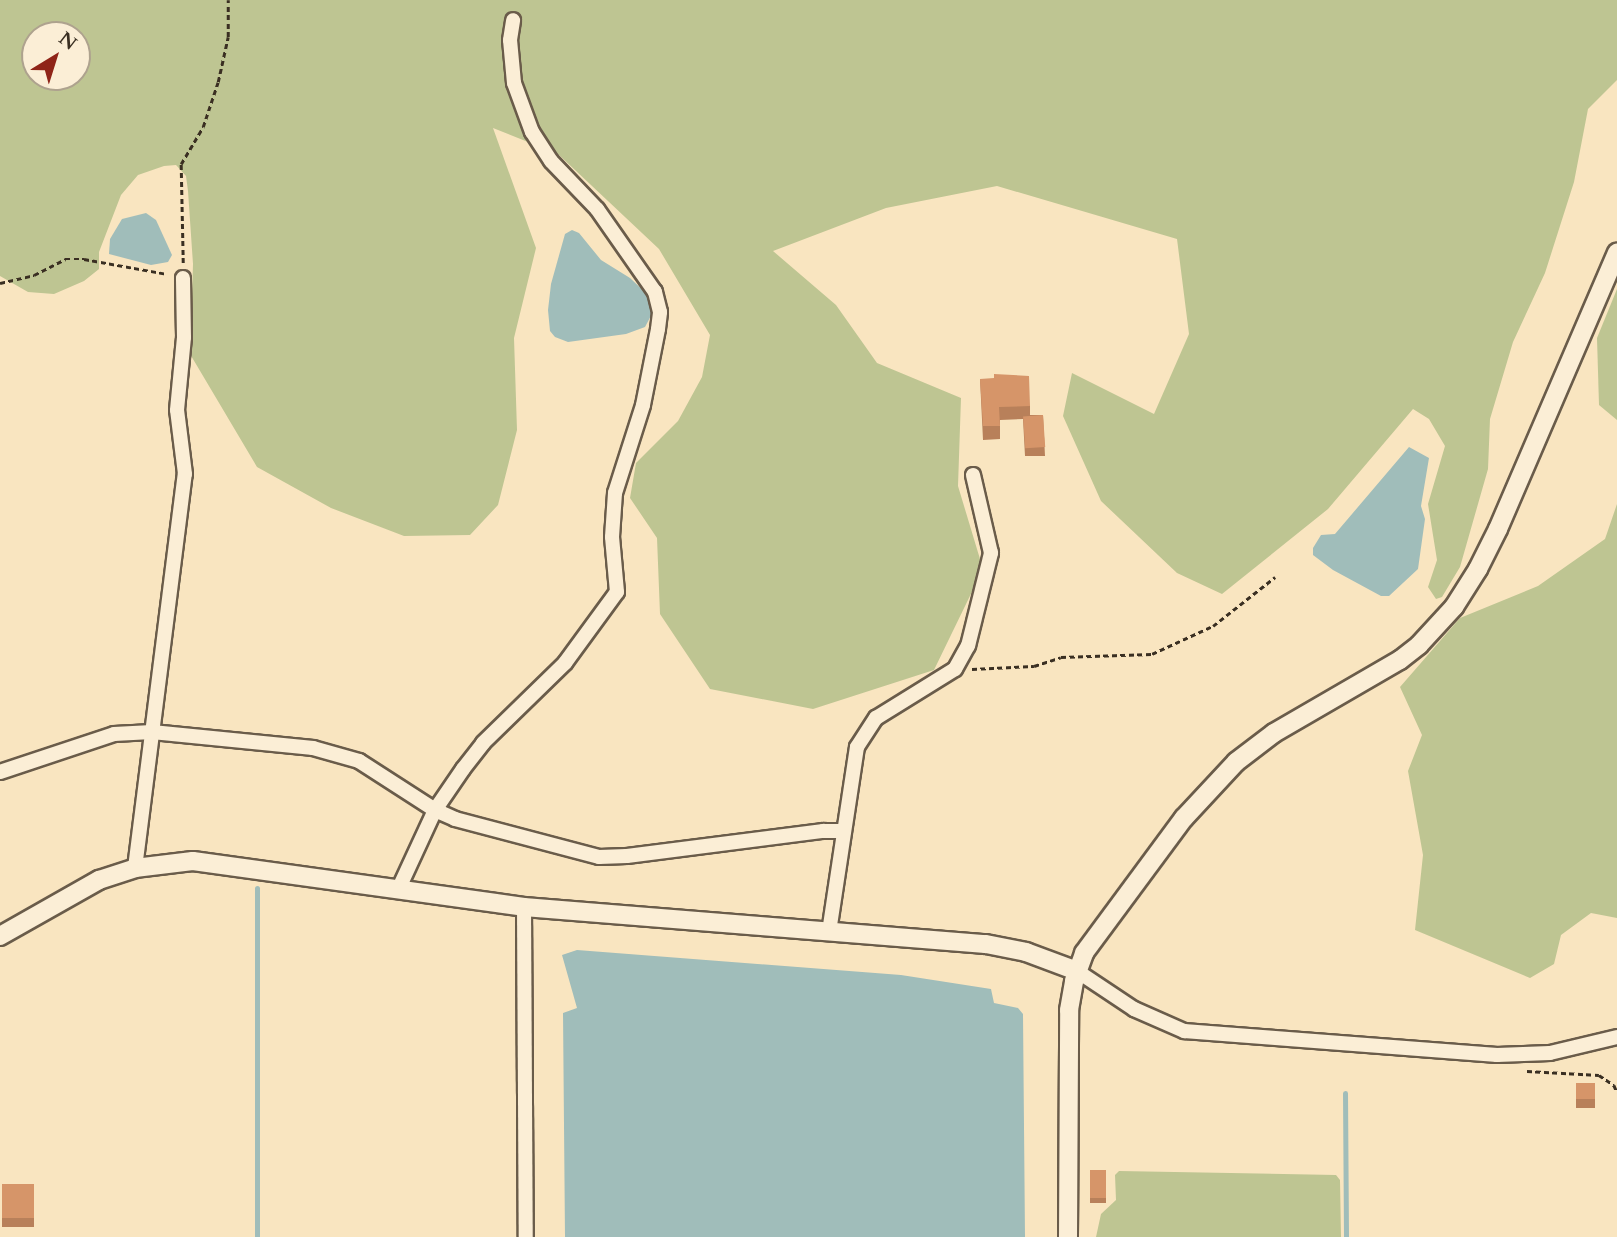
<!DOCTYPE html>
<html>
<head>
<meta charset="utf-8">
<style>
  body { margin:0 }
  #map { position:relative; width:1617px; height:1237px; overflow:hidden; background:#f9e5c0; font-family:Cardo,serif }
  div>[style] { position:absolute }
  .green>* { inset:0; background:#bec592 }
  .water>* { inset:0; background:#a0bdba }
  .stream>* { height:5px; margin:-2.5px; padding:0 2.5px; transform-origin:2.5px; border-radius:2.5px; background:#a0bdba }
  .path>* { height:2.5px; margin-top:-1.25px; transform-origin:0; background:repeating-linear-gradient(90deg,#3a2f22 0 5px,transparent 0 8.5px) }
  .roads { filter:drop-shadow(2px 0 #6a5c4a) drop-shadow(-2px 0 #6a5c4a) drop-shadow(0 2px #6a5c4a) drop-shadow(0 -2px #6a5c4a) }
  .minor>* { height:14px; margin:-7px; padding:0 7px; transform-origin:7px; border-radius:7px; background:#fbeed6 }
  .tertiary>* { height:18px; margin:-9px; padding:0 9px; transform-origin:9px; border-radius:9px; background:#fbeed6 }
  .wall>* { inset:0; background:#b8805a; transform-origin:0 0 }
  .building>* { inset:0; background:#d69569; transform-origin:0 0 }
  span { translate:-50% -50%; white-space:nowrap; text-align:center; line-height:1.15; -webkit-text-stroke:6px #fbeed6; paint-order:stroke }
  .north { position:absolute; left:21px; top:21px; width:70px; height:70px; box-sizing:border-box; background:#fbeed6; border:2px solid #aea28e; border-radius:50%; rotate:38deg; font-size:19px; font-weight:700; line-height:28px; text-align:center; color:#3a2f22 }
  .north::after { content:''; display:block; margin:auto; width:24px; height:32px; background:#8f2418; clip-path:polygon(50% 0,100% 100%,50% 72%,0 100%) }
</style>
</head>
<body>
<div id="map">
  <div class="green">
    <div style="clip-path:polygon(evenodd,0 0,1617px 0,1617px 80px,1588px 109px,1574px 182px,1545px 273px,1513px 342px,1490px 419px,1488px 469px,1460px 567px,1442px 597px,1436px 599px,1428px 587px,1437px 560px,1428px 504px,1445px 446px,1429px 419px,1413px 409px,1328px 509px,1222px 594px,1177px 573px,1101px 501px,1063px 416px,1072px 373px,1154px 414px,1189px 334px,1177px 239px,997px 186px,886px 208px,773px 251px,836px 305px,877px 363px,961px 398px,958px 486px,983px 569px,934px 670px,813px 709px,710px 689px,660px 614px,657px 538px,630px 498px,636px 463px,678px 421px,702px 377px,710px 335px,659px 249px,558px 154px,493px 128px,536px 248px,514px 338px,517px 430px,498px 505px,470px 535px,404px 536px,331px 508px,257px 467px,190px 354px,193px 264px,188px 191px,186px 176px,176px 165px,164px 166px,138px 175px,121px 195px,99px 252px,99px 269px,84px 281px,54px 294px,28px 292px,0 276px,0 0,35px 35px,77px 35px,77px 77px,35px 77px,35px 35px)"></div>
    <div style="clip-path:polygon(1617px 289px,1617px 420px,1599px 405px,1597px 338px)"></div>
    <div style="clip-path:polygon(1617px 504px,1617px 918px,1591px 913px,1561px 935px,1554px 964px,1530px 978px,1415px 930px,1423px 855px,1408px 771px,1422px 735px,1400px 687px,1460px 618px,1538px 586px,1605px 539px)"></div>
    <div style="clip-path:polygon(1119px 1171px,1336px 1175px,1340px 1180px,1341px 1237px,1096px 1237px,1101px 1214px,1116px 1200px,1115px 1175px)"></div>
  </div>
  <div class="water">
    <div style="clip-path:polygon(146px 213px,156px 220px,172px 255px,168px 262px,151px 265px,109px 254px,110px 239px,122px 219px)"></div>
    <div style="clip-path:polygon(572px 230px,579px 233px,601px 260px,630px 278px,647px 294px,653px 312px,645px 327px,626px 334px,568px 342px,555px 337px,550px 331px,548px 310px,551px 284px,565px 234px)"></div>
    <div style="clip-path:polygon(1409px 447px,1429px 458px,1421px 506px,1425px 519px,1418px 569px,1389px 596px,1381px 596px,1333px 570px,1313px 555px,1313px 548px,1321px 535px,1335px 534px)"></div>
    <div style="clip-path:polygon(577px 950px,901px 975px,991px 989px,994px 1003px,1018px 1008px,1023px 1014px,1025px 1237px,565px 1237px,563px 1013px,577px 1008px,562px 955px)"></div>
  </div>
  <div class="stream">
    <div style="left:1345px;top:1093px;width:144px;rotate:89.6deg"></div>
    <div style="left:257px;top:1237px;width:349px;rotate:-90deg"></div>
  </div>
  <div class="path">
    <div style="left:183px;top:263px;width:99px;rotate:-91.2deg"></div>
    <div style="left:181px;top:164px;width:43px;rotate:-59.3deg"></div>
    <div style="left:203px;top:127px;width:47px;rotate:-71.6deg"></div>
    <div style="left:218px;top:82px;width:46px;rotate:-77.5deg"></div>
    <div style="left:228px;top:37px;width:37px;rotate:-90deg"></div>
    <div style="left:0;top:283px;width:35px;rotate:-13deg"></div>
    <div style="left:34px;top:275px;width:35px;rotate:-27deg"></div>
    <div style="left:65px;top:259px;width:19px"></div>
    <div style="left:84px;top:259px;width:84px;rotate:10.2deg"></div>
    <div style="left:972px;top:669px;width:62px;rotate:-2.8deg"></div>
    <div style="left:1034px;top:666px;width:28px;rotate:-18deg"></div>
    <div style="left:1061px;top:657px;width:91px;rotate:-1.9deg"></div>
    <div style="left:1152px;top:654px;width:67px;rotate:-24.7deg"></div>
    <div style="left:1213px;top:626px;width:79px;rotate:-38.3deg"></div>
    <div style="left:1527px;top:1071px;width:72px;rotate:3.2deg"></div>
    <div style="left:1599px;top:1075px;width:18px;rotate:34deg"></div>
    <div style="left:1614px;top:1085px;width:8px;rotate:67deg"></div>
  </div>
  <div class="roads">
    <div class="minor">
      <div style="left:0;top:772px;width:120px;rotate:-18.4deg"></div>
      <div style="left:114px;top:734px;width:38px;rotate:-3deg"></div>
      <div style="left:152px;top:732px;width:162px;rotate:5.7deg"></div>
      <div style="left:313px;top:748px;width:48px;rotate:15.8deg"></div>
      <div style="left:359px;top:761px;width:90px;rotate:32.8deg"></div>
      <div style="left:435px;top:810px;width:22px;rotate:24deg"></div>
      <div style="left:455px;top:819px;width:149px;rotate:14.8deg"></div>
      <div style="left:599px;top:857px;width:28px;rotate:-2deg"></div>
      <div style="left:627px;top:856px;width:198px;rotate:-7.3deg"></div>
      <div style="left:823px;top:831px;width:21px"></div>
      <div style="left:135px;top:868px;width:397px;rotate:-82.8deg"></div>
      <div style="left:185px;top:474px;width:64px;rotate:-97.1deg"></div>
      <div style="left:177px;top:410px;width:73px;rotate:-84.5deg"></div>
      <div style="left:184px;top:337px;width:59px;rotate:-91deg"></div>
      <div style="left:399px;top:888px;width:86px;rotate:-65.2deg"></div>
      <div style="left:435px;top:810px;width:50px;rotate:-55.7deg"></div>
      <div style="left:463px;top:769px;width:33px;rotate:-52deg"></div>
      <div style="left:483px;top:743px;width:115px;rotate:-44.3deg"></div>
      <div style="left:565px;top:663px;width:88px;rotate:-53.8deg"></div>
      <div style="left:617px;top:592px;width:55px;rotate:-95.2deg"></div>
      <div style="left:612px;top:537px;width:44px;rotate:-86.1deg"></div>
      <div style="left:615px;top:493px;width:92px;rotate:-72.3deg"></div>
      <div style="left:643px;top:405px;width:77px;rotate:-78.8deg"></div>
      <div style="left:658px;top:329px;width:17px;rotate:-83deg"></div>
      <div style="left:660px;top:312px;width:21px;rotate:-104deg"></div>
      <div style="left:655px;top:292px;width:101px;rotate:-124.9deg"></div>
      <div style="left:597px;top:209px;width:66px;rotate:-133.8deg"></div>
      <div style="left:551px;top:161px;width:35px;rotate:-123deg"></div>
      <div style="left:532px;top:132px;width:52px;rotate:-110.2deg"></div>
      <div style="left:514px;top:83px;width:43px;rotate:-95.3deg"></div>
      <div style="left:510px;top:40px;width:20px;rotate:-81deg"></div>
      <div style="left:524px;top:907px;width:330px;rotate:89.7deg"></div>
      <div style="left:829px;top:932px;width:187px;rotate:-81.4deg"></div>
      <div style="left:857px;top:747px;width:35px;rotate:-57deg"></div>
      <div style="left:876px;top:718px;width:93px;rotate:-31.8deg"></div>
      <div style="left:955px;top:669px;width:26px;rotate:-61deg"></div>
      <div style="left:968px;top:646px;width:96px;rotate:-76.1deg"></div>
      <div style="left:991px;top:553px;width:80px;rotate:-103deg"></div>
      <div style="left:1077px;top:971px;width:69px;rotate:33.7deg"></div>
      <div style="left:1134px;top:1009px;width:55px;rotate:23.7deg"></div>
      <div style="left:1184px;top:1031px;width:314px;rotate:4.4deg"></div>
      <div style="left:1497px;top:1055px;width:53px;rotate:-2.2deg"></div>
      <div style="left:1550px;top:1053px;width:69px;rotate:-13.4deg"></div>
    </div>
    <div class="tertiary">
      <div style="left:0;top:936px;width:114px;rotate:-29.5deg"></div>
      <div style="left:99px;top:880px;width:38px;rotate:-18deg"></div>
      <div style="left:135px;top:868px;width:58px;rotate:-6.9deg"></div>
      <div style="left:193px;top:861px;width:334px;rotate:7.9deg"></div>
      <div style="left:524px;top:907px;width:463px;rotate:4.6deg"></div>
      <div style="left:986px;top:944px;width:41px;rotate:11.3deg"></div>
      <div style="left:1026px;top:952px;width:54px;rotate:20.4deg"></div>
      <div style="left:1068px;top:1237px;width:227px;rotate:-89.7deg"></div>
      <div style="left:1069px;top:1010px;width:29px;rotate:-80deg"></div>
      <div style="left:1074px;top:981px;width:30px;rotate:-70deg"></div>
      <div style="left:1084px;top:953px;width:168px;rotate:-53.5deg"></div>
      <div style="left:1184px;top:818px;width:76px;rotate:-47.1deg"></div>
      <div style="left:1236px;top:762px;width:48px;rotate:-37.3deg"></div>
      <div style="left:1274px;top:733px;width:146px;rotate:-30.1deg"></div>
      <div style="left:1400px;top:660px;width:24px;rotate:-38deg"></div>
      <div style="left:1419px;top:645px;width:52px;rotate:-47.4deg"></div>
      <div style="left:1454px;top:607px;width:45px;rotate:-57.7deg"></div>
      <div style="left:1478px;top:569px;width:45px;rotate:-63.4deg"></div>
      <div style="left:1498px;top:529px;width:301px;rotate:-66.7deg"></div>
    </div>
  </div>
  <div class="wall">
    <div style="clip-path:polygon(980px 379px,1030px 406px,1030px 415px,1043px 415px,1045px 456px,1025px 456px,1023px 419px,1000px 420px,1000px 439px,983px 440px)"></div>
    <div style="left:1576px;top:1083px;width:19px;height:25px"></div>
    <div style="left:1090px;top:1170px;width:16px;height:33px"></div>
    <div style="left:2px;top:1184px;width:32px;height:43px"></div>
  </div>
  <div class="building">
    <div style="clip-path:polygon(994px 374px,1029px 376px,1030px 406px,999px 407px,1000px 426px,983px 426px,980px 379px,994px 378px)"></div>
    <div style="left:1043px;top:415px;width:32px;height:20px;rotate:86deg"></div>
    <div style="left:1576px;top:1083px;width:19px;height:16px"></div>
    <div style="left:1090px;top:1170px;width:16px;height:28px"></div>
    <div style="left:2px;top:1184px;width:32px;height:34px"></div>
  </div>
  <div class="north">N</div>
</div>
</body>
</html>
